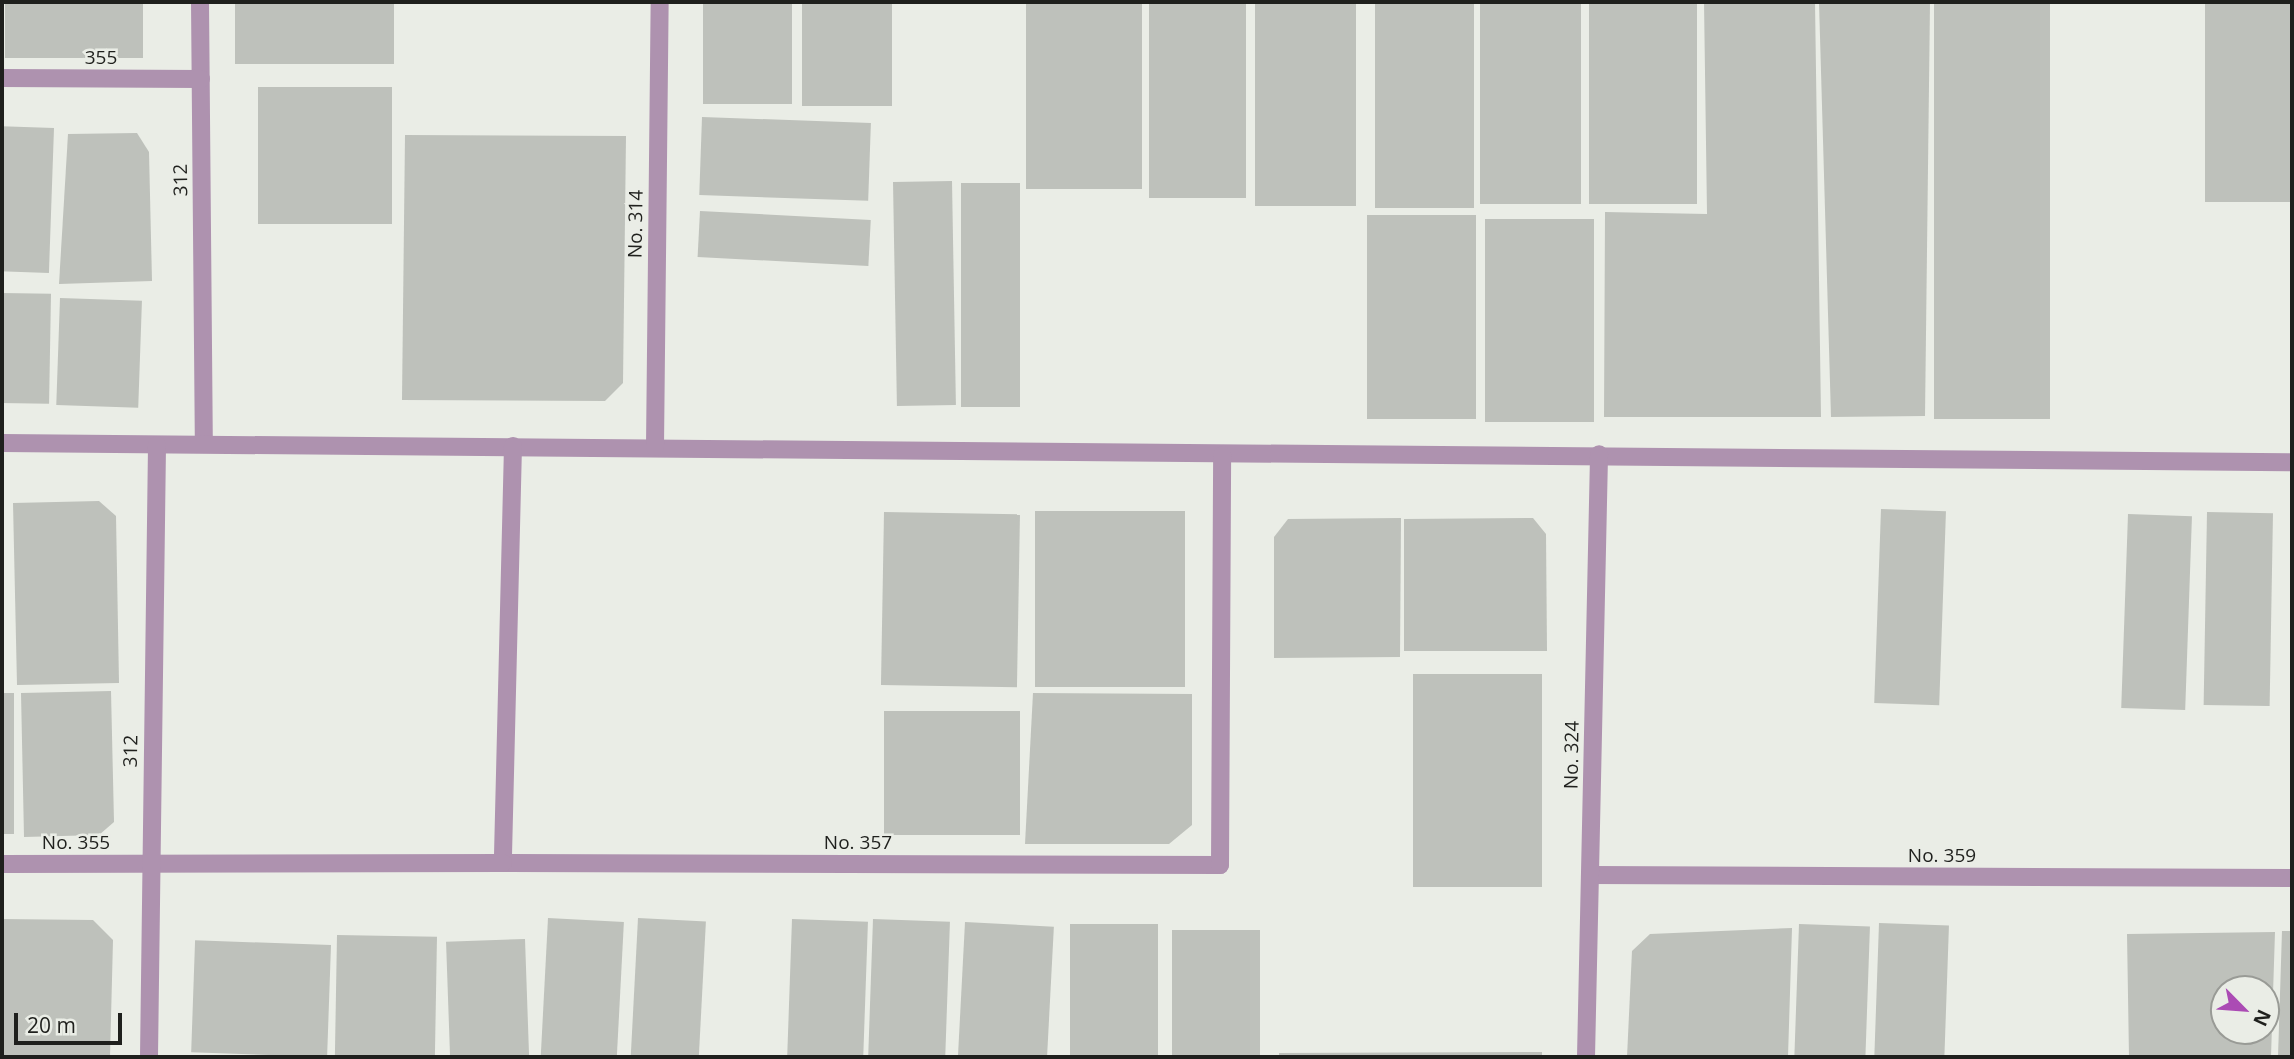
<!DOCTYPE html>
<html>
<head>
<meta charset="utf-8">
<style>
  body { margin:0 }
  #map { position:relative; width:2294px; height:1059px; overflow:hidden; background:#eaede6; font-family:"Open Sans",sans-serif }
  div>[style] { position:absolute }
  .building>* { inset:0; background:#bec1bb; transform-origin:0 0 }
  .minor>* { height:18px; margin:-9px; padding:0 9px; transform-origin:9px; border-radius:9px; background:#ae92af }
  span { translate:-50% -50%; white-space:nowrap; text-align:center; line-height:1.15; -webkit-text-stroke:5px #eaede6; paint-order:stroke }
  .street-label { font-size:19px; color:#1f201d }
  .frame { position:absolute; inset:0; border:4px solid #1f201d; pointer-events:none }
  .north { position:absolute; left:2210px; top:975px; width:70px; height:70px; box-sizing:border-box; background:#eaede6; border:2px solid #999b96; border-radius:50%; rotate:115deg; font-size:19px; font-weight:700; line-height:28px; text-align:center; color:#1f201d }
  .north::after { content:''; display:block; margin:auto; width:24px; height:32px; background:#ab4bb4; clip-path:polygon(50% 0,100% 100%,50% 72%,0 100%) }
  .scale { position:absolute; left:14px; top:1013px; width:108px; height:32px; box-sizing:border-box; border:4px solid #1f201d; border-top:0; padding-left:9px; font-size:21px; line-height:24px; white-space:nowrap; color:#1f201d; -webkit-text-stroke:5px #eaede6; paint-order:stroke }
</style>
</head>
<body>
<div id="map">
  <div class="building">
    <div style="left:5px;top:2px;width:138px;height:56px"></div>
    <div style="left:235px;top:2px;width:159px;height:62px"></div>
    <div style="left:703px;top:2px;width:89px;height:102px"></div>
    <div style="left:802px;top:2px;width:90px;height:104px"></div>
    <div style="left:1026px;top:2px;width:116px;height:187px"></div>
    <div style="left:1149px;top:2px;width:97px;height:196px"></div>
    <div style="left:1255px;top:2px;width:101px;height:204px"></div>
    <div style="left:1375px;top:2px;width:99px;height:206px"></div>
    <div style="left:1480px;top:2px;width:101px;height:202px"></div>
    <div style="left:1589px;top:2px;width:108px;height:202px"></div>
    <div style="clip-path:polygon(1704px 2px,1815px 2px,1821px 417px,1604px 417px,1605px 212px,1707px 214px)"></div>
    <div style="clip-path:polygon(1819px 2px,1930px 2px,1925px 416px,1831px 417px)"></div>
    <div style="left:1934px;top:2px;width:116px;height:417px"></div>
    <div style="left:2205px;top:2px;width:87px;height:200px"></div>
    <div style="left:258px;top:87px;width:134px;height:137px"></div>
    <div style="left:702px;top:117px;width:169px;height:78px;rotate:2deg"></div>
    <div style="left:54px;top:128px;width:145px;height:52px;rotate:92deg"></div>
    <div style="clip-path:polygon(137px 133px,149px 152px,152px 281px,59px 284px,68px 134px)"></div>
    <div style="clip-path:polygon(405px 135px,626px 136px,623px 383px,605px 401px,402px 400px)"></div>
    <div style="left:952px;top:181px;width:224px;height:59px;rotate:89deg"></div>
    <div style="left:1020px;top:183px;width:224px;height:59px;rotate:90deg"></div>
    <div style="left:700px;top:211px;width:171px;height:46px;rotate:3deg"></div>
    <div style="left:1476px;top:215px;width:204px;height:109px;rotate:90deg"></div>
    <div style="left:1485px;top:219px;width:109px;height:203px"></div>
    <div style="left:2px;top:293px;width:49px;height:110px;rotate:1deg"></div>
    <div style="left:60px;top:298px;width:82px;height:107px;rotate:2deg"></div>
    <div style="clip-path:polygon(99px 501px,116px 516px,119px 683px,17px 685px,13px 503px)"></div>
    <div style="left:1881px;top:509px;width:65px;height:194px;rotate:2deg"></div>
    <div style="left:1185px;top:511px;width:176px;height:150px;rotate:90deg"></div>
    <div style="left:884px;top:512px;width:136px;height:173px;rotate:1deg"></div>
    <div style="left:2207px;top:512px;width:66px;height:193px;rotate:1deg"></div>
    <div style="left:2128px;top:514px;width:64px;height:194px;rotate:2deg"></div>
    <div style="clip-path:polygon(1401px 518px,1400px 657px,1274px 658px,1274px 537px,1288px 519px)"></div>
    <div style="clip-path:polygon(1533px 518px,1546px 534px,1547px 651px,1404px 651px,1404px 519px)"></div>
    <div style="left:1413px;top:674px;width:129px;height:213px"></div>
    <div style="clip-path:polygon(111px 691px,114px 822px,99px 835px,24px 837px,21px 693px)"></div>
    <div style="left:2px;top:693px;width:12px;height:141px"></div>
    <div style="clip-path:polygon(1033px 693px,1192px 694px,1192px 825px,1169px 844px,1025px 844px)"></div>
    <div style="left:884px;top:711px;width:136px;height:124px"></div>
    <div style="left:548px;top:918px;width:76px;height:139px;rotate:3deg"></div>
    <div style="left:638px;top:918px;width:68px;height:139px;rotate:3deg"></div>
    <div style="clip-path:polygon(2px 919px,93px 920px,113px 940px,110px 1057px,2px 1057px)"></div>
    <div style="left:792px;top:919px;width:76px;height:138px;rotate:2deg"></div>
    <div style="left:873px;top:919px;width:77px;height:138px;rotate:2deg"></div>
    <div style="left:965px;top:922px;width:89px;height:135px;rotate:3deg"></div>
    <div style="left:1879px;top:923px;width:70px;height:134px;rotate:2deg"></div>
    <div style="left:1070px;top:924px;width:88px;height:133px"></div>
    <div style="left:1799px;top:924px;width:71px;height:133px;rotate:2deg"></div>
    <div style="clip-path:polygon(1792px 928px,1788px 1057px,1627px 1057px,1632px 951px,1650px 934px)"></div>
    <div style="left:1172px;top:930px;width:88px;height:127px"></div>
    <div style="clip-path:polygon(2282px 931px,2292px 931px,2292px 1057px,2278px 1057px)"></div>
    <div style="clip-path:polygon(evenodd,2275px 932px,2271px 1057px,2129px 1057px,2127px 934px,2275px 932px,2224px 989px,2266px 989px,2266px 1031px,2224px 1031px,2224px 989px)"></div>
    <div style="left:337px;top:935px;width:100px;height:122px;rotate:1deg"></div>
    <div style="left:525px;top:939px;width:118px;height:79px;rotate:88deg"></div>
    <div style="left:331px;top:945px;width:112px;height:136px;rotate:92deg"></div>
    <div style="clip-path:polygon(1542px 1052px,1542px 1057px,1279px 1057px,1279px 1053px)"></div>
  </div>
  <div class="minor">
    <div style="left:200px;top:2px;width:440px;rotate:89.5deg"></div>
    <div style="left:2px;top:78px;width:199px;rotate:0.3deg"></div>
    <div style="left:2px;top:443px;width:2290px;rotate:0.48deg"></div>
    <div style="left:513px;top:446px;width:417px;rotate:91.4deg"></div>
    <div style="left:503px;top:863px;width:717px;rotate:0.16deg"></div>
    <div style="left:1220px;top:865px;width:410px;rotate:-89.7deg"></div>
    <div style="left:655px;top:447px;width:445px;rotate:-89.4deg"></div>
    <div style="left:2px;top:864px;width:501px;rotate:-0.11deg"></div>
    <div style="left:1591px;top:875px;width:701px;rotate:0.25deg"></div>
    <div style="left:149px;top:1057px;width:612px;rotate:-89.25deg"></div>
    <div style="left:1586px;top:1057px;width:603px;rotate:-88.76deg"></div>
  </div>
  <div class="street-label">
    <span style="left:101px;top:58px">355</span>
    <span style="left:181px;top:180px;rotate:-91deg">312</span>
    <span style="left:636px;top:224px;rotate:-89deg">No. 314</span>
    <span style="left:131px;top:751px;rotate:-89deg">312</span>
    <span style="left:1572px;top:755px;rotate:-89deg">No. 324</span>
    <span style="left:76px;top:843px">No. 355</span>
    <span style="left:858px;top:843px">No. 357</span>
    <span style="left:1942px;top:856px">No. 359</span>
  </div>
  <div class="frame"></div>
  <div class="north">N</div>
  <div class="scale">20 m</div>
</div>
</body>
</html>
